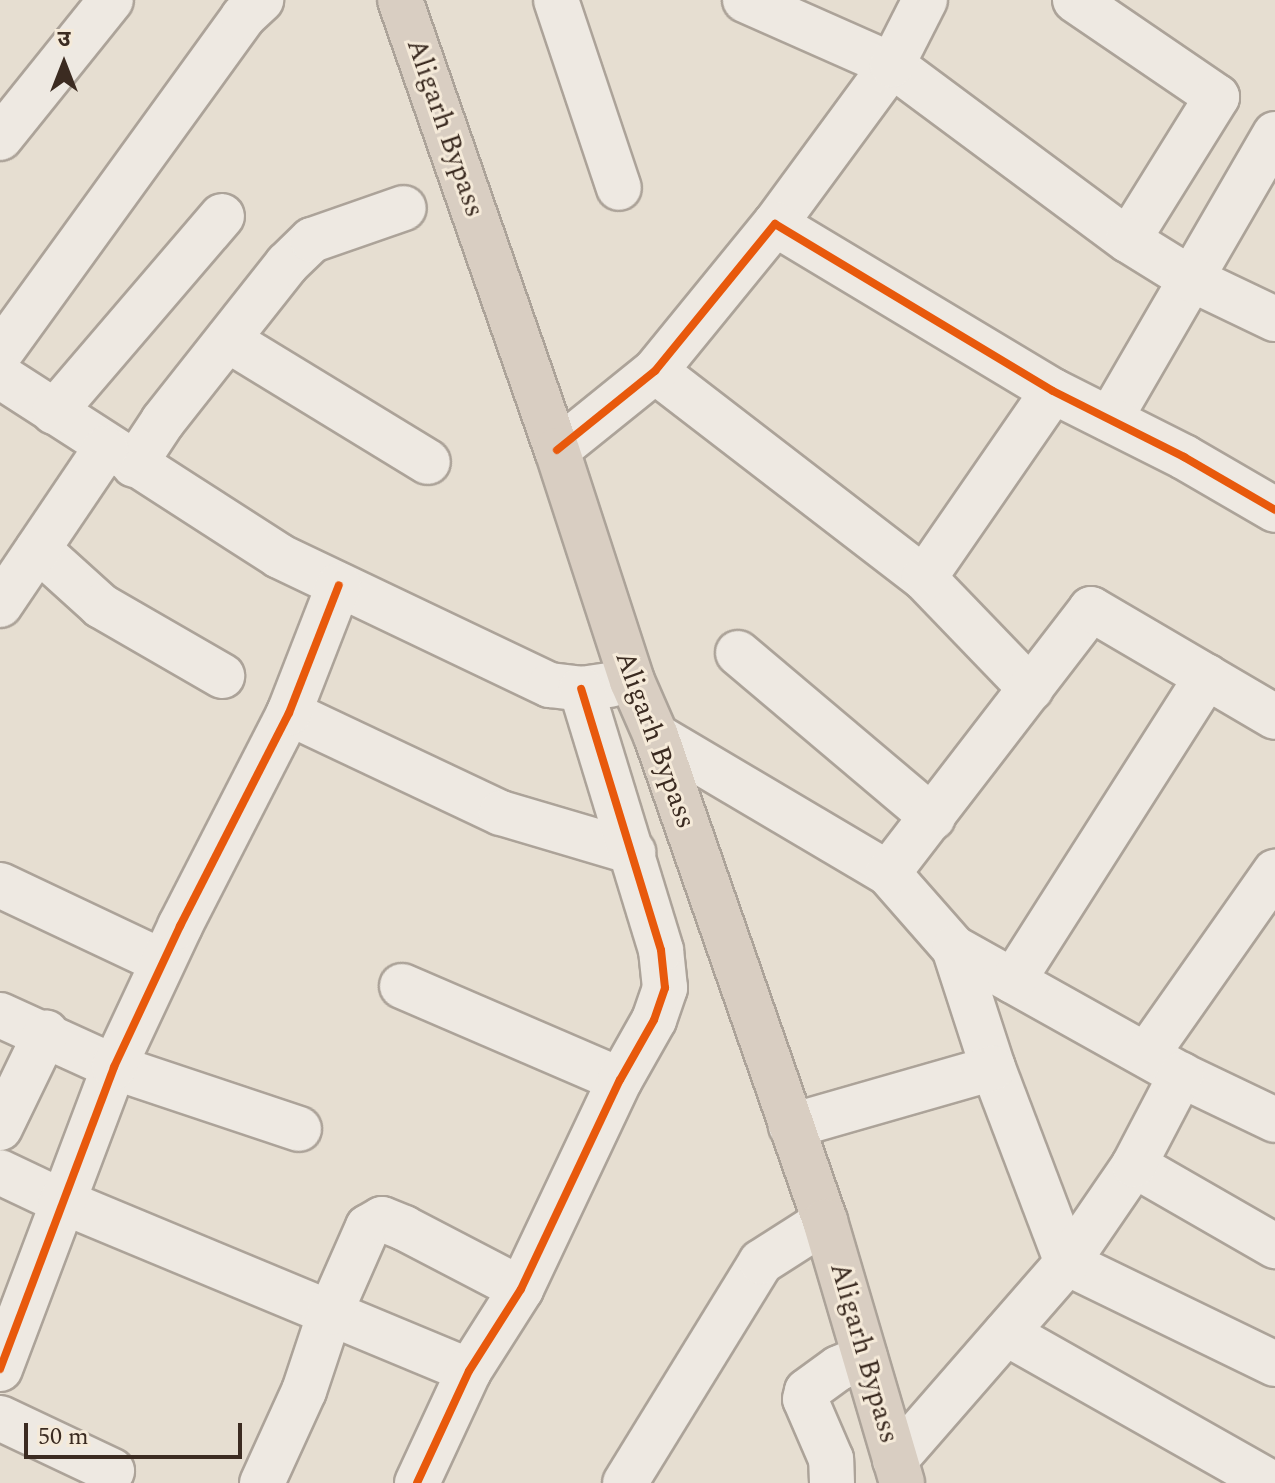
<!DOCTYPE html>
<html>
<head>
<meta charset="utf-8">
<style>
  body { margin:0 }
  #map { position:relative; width:1275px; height:1483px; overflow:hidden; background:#e6ded1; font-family:Spectral,"Noto Sans Devanagari",serif }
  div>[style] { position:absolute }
  .roads { filter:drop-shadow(2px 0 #aca399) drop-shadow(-2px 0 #aca399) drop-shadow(0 2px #aca399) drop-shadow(0 -2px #aca399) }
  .minor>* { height:44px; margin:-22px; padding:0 22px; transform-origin:22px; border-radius:22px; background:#eee9e2 }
  .highway>* { height:44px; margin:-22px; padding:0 22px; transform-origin:22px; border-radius:22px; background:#d9cec2 }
  .cycleway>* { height:8px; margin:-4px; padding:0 4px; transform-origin:4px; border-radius:4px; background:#e8590c }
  span { translate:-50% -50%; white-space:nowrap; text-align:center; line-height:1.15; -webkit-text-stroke:6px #f5ead9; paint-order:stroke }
  .street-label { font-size:28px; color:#3b2b21 }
  .north { position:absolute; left:24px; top:24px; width:80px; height:80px; -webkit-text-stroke:6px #f5ead9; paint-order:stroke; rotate:0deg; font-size:22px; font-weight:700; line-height:32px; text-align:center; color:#3b2b21 }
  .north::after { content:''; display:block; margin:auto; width:28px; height:36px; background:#3b2b21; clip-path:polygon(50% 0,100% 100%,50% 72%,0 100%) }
  .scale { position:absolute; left:24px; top:1423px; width:218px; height:36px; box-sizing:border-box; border:4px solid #3b2b21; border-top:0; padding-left:10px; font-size:24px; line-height:28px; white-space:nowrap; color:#3b2b21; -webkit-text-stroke:6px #f5ead9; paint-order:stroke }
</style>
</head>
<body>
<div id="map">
  <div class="roads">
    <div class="minor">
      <div style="left:556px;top:0;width:198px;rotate:71.5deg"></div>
      <div style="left:745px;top:0;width:161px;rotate:23.9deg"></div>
      <div style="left:892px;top:65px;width:294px;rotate:36.6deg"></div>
      <div style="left:1075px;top:0;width:172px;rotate:34.3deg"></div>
      <div style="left:1217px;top:97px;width:168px;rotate:121.9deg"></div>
      <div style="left:1128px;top:240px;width:74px;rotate:31.8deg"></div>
      <div style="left:1191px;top:279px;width:162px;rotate:120.1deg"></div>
      <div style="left:1275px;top:134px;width:168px;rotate:120.1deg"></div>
      <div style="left:1191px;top:279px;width:93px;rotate:25.5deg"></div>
      <div style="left:0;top:138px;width:177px;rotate:-51.2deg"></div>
      <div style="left:775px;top:224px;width:197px;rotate:-53.7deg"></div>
      <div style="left:892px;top:65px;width:73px;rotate:-63.1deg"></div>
      <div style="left:228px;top:340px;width:234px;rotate:31.4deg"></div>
      <div style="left:0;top:353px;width:415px;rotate:-54.1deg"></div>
      <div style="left:243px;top:17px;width:25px;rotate:-43deg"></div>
      <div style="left:655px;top:371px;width:339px;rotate:37.6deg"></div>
      <div style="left:924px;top:578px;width:154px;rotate:46.1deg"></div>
      <div style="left:0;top:376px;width:332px;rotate:32.8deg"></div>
      <div style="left:279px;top:556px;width:300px;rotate:25.5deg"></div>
      <div style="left:550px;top:685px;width:31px;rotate:7deg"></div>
      <div style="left:581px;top:689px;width:30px;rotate:-8deg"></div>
      <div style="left:54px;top:412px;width:258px;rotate:-49.4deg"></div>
      <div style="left:557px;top:450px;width:126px;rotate:-38.9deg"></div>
      <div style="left:655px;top:371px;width:190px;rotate:-50.8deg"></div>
      <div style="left:775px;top:224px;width:324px;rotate:31deg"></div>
      <div style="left:1053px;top:391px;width:147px;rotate:26.7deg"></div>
      <div style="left:1184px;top:457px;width:105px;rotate:30.2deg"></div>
      <div style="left:134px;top:465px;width:53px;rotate:-56.6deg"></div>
      <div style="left:163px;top:421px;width:200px;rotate:-51.7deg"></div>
      <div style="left:287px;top:264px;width:35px;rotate:-44deg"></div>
      <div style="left:312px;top:240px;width:97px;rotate:-19.2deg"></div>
      <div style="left:38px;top:549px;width:85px;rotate:42.1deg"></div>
      <div style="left:101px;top:606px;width:140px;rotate:30deg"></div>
      <div style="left:924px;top:578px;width:227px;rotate:-55.4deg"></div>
      <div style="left:0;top:605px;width:189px;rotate:-56deg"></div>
      <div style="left:738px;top:653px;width:255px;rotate:40.2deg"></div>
      <div style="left:289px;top:713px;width:234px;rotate:25.3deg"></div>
      <div style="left:501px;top:813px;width:138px;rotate:16.5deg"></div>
      <div style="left:656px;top:736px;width:269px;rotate:30.6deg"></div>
      <div style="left:888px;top:873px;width:100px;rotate:48.7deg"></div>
      <div style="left:954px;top:948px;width:260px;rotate:29.2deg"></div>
      <div style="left:1181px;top:1075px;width:104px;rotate:25.6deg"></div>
      <div style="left:888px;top:873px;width:333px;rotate:-52.4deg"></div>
      <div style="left:1091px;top:609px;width:213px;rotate:30.4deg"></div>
      <div style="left:0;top:885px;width:180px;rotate:25.3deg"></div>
      <div style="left:954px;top:948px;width:126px;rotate:72deg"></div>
      <div style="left:993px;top:1068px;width:209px;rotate:69.2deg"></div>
      <div style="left:1067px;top:1263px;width:231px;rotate:25.9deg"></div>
      <div style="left:1013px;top:981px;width:361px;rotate:-57.5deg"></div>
      <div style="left:402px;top:986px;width:237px;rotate:23.3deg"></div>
      <div style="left:0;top:1015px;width:125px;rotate:24.5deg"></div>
      <div style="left:114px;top:1067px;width:195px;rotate:18.5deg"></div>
      <div style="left:1147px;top:1054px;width:223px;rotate:-54.9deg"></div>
      <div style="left:791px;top:1126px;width:210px;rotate:-16deg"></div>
      <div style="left:0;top:1128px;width:106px;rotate:-64.2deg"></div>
      <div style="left:1134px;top:1165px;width:163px;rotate:29.9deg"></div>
      <div style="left:0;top:1172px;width:68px;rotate:25.4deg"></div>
      <div style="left:61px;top:1201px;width:442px;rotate:22.6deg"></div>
      <div style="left:1006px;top:1333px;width:305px;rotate:29.5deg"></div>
      <div style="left:0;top:1369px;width:323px;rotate:-69.3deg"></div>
      <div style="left:114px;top:1067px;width:156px;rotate:-64.9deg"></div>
      <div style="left:180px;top:926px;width:239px;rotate:-62.9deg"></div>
      <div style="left:289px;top:713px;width:137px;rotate:-68.7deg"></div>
      <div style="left:0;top:1418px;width:124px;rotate:25.3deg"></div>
      <div style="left:895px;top:1460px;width:262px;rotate:-48.9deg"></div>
      <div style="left:1067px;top:1263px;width:119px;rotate:-55.6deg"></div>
      <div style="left:1134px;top:1165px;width:102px;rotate:-62.4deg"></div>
      <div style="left:262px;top:1483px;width:101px;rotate:-65.5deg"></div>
      <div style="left:304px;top:1391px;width:82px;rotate:-71.6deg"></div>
      <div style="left:330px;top:1313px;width:94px;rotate:-66.2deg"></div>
      <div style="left:368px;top:1227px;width:16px;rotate:-30deg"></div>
      <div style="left:382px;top:1219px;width:24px;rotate:22deg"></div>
      <div style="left:404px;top:1228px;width:132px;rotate:27.5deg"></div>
      <div style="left:417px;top:1483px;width:123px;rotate:-65.1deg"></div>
      <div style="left:469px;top:1371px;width:97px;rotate:-57.6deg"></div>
      <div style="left:521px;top:1289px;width:231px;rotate:-64.7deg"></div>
      <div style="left:620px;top:1080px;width:69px;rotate:-60.5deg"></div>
      <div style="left:654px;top:1020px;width:34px;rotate:-71deg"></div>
      <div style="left:665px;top:988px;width:38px;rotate:-96deg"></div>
      <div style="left:661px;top:950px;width:273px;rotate:-107deg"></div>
      <div style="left:625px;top:1483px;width:259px;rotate:-58.4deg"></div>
      <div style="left:761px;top:1262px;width:76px;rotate:-32.6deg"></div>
      <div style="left:832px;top:1483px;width:24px;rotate:-92deg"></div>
      <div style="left:831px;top:1459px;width:65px;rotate:-113.4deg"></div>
      <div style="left:805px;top:1399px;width:8px;rotate:-76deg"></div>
      <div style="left:807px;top:1391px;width:39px;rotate:-36deg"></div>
      <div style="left:839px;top:1368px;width:28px;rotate:-23deg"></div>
    </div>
    <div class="highway">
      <div style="left:400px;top:0;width:477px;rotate:70.8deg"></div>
      <div style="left:557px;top:450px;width:243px;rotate:72deg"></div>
      <div style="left:632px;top:681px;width:60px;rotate:66.4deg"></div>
      <div style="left:656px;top:736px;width:514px;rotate:70.79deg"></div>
      <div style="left:825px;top:1221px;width:273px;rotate:73.6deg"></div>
    </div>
  </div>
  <div class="cycleway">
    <div style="left:557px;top:450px;width:126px;rotate:-38.9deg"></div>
    <div style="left:655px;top:371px;width:190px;rotate:-50.8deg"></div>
    <div style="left:775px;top:224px;width:324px;rotate:31deg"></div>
    <div style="left:1053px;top:391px;width:147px;rotate:26.7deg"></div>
    <div style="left:1184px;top:457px;width:105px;rotate:30.2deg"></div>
    <div style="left:0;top:1369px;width:323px;rotate:-69.3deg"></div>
    <div style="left:114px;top:1067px;width:156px;rotate:-64.9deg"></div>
    <div style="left:180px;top:926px;width:239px;rotate:-62.9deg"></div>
    <div style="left:289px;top:713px;width:137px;rotate:-68.7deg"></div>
    <div style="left:417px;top:1483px;width:123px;rotate:-65.1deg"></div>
    <div style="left:469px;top:1371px;width:97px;rotate:-57.6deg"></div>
    <div style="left:521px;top:1289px;width:231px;rotate:-64.7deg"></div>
    <div style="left:620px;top:1080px;width:69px;rotate:-60.5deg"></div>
    <div style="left:654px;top:1020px;width:34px;rotate:-71deg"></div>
    <div style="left:665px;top:988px;width:38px;rotate:-96deg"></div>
    <div style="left:661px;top:950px;width:273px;rotate:-107deg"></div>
  </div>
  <div class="street-label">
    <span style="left:445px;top:128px;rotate:71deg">Aligarh Bypass</span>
    <span style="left:655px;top:740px;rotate:70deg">Aligarh Bypass</span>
    <span style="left:864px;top:1353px;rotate:74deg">Aligarh Bypass</span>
  </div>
  <div class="north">उ</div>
  <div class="scale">50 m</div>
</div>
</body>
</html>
